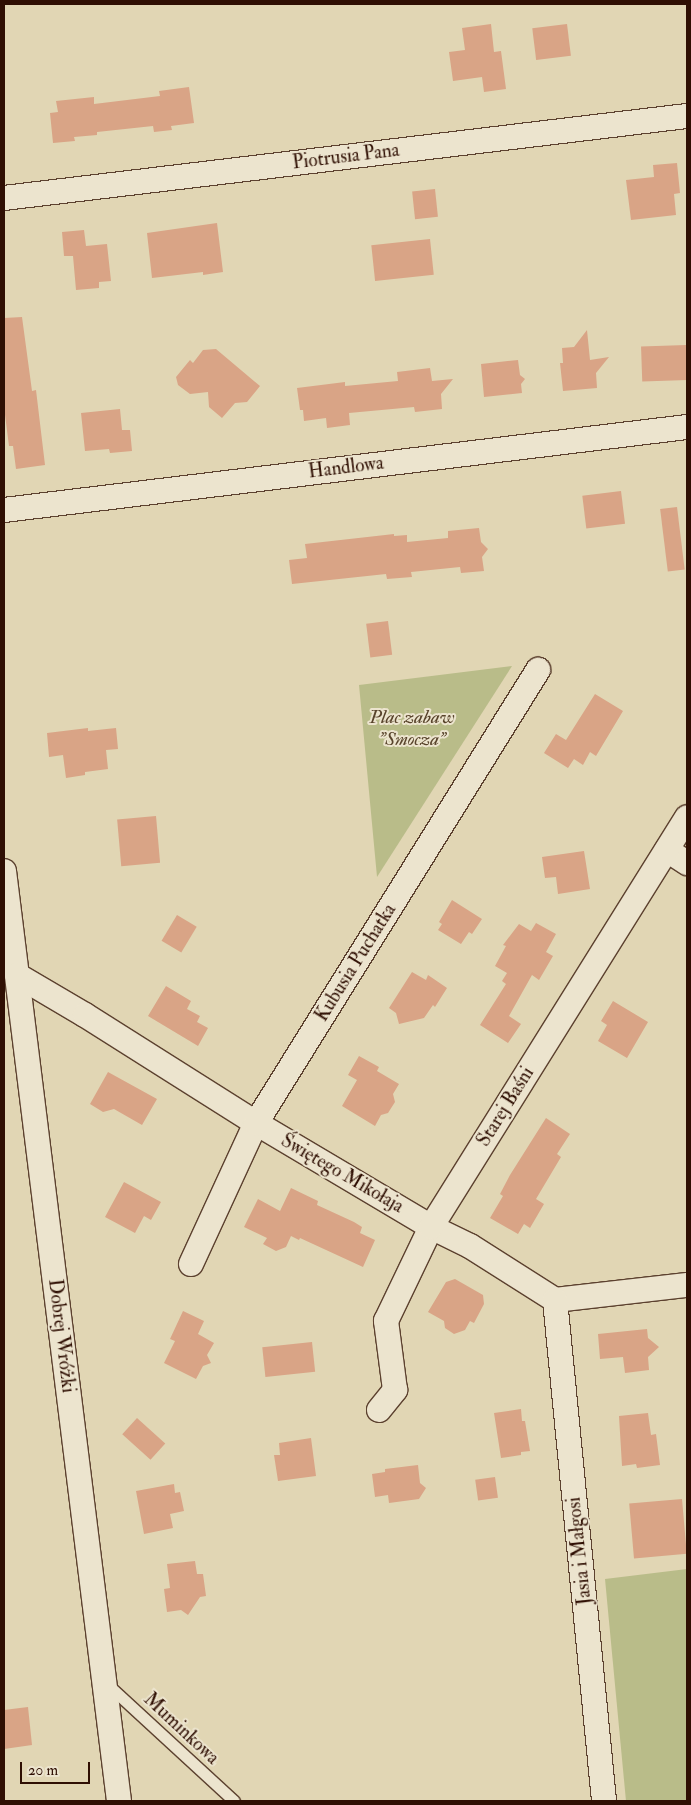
<!DOCTYPE html>
<html>
<head>
<meta charset="utf-8">
<style>
  body { margin:0 }
  #map { position:relative; width:691px; height:1805px; overflow:hidden; background:#e1d6b4; font-family:"IM FELL Double Pica",serif }
  div>[style] { position:absolute }
  .green>* { inset:0; background:#b9bc89 }
  .building>* { inset:0; background:#d9a486; transform-origin:0 0 }
  .roads { filter:drop-shadow(1px 0 #5c412f) drop-shadow(-1px 0 #5c412f) drop-shadow(0 1px #5c412f) drop-shadow(0 -1px #5c412f) }
  .lane>* { height:11px; margin:-5.5px; padding:0 5.5px; transform-origin:5.5px; border-radius:5.5px; background:#ece4ce }
  .street>* { height:24px; margin:-12px; padding:0 12px; transform-origin:12px; border-radius:12px; background:#ece4ce }
  span { translate:-50% -50%; white-space:nowrap; text-align:center; line-height:1.15; -webkit-text-stroke:4px #ece4ce; paint-order:stroke }
  .street-label { font-size:19px; color:#2f0f03 }
  .park-label { font-size:19px; color:#58432b; font-style:italic }
  .frame { position:absolute; inset:0; border:5px solid #2f0f03; pointer-events:none }
  .scale { position:absolute; left:20px; top:1762px; width:70px; height:22px; box-sizing:border-box; border:2px solid #2f0f03; border-top:0; padding-left:6px; font-size:15px; line-height:18px; white-space:nowrap; color:#2f0f03; -webkit-text-stroke:4px #ece4ce; paint-order:stroke }
</style>
</head>
<body>
<div id="map">
  <div class="green">
    <div style="clip-path:polygon(512px 666px,377px 877px,359px 685px)"></div>
    <div style="clip-path:polygon(687px 1569px,687px 1801px,626px 1801px,605px 1579px)"></div>
  </div>
  <div class="building">
    <div style="clip-path:polygon(491px 24px,494px 52px,501px 51px,506px 89px,484px 92px,482px 77px,453px 81px,449px 52px,465px 50px,462px 28px)"></div>
    <div style="left:567px;top:24px;width:32px;height:35px;rotate:83deg"></div>
    <div style="clip-path:polygon(189px 87px,194px 123px,171px 126px,172px 130px,154px 132px,153px 126px,97px 132px,97px 135px,74px 137px,75px 141px,53px 143px,50px 113px,58px 112px,56px 101px,94px 97px,94px 104px,160px 96px,159px 91px)"></div>
    <div style="clip-path:polygon(677px 163px,680px 193px,674px 194px,676px 215px,631px 220px,626px 180px,654px 177px,653px 165px)"></div>
    <div style="left:435px;top:189px;width:28px;height:23px;rotate:84deg"></div>
    <div style="clip-path:polygon(217px 223px,223px 272px,203px 275px,203px 272px,152px 278px,147px 233px)"></div>
    <div style="clip-path:polygon(84px 230px,86px 246px,107px 244px,111px 281px,99px 282px,99px 288px,76px 290px,73px 256px,64px 256px,62px 232px)"></div>
    <div style="left:430px;top:239px;width:36px;height:59px;rotate:84deg"></div>
    <div style="clip-path:polygon(22px 317px,32px 391px,36px 390px,45px 465px,16px 469px,13px 446px,9px 446px,4px 407px,4px 318px)"></div>
    <div style="clip-path:polygon(587px 330px,590px 360px,609px 357px,596px 373px,597px 388px,563px 391px,560px 363px,563px 363px,562px 348px,574px 347px)"></div>
    <div style="left:686px;top:345px;width:35px;height:45px;rotate:88deg"></div>
    <div style="clip-path:polygon(216px 349px,260px 386px,247px 402px,235px 403px,222px 418px,209px 407px,208px 392px,190px 394px,178px 385px,176px 377px,190px 360px,193px 363px,203px 350px)"></div>
    <div style="clip-path:polygon(518px 360px,520px 375px,525px 379px,521px 384px,522px 393px,484px 397px,481px 364px)"></div>
    <div style="clip-path:polygon(430px 368px,432px 381px,453px 379px,441px 394px,442px 409px,415px 412px,414px 407px,349px 413px,350px 425px,327px 428px,326px 418px,304px 421px,303px 410px,300px 410px,297px 388px,345px 382px,345px 386px,398px 381px,397px 372px)"></div>
    <div style="clip-path:polygon(120px 409px,122px 430px,130px 430px,132px 451px,110px 453px,109px 449px,85px 451px,81px 413px)"></div>
    <div style="left:621px;top:491px;width:33px;height:39px;rotate:83deg"></div>
    <div style="left:677px;top:507px;width:63px;height:17px;rotate:83deg"></div>
    <div style="clip-path:polygon(479px 528px,481px 542px,488px 549px,482px 557px,484px 571px,461px 573px,460px 567px,411px 572px,412px 577px,387px 579px,386px 574px,292px 584px,289px 560px,307px 558px,305px 544px,394px 534px,394px 536px,407px 535px,407px 542px,448px 538px,448px 531px)"></div>
    <div style="left:388px;top:621px;width:34px;height:22px;rotate:83deg"></div>
    <div style="clip-path:polygon(595px 694px,623px 711px,596px 756px,590px 752px,583px 765px,574px 759px,568px 768px,544px 753px,556px 734px,566px 740px)"></div>
    <div style="clip-path:polygon(88px 728px,88px 731px,116px 728px,118px 749px,106px 750px,108px 769px,85px 772px,85px 775px,66px 778px,63px 755px,49px 757px,47px 733px)"></div>
    <div style="left:156px;top:816px;width:47px;height:39px;rotate:85deg"></div>
    <div style="clip-path:polygon(584px 851px,590px 889px,558px 894px,556px 877px,545px 878px,542px 857px)"></div>
    <div style="clip-path:polygon(452px 900px,482px 919px,472px 934px,469px 932px,461px 944px,438px 930px,442px 924px,439px 922px)"></div>
    <div style="left:177px;top:915px;width:23px;height:30px;rotate:31deg"></div>
    <div style="clip-path:polygon(536px 923px,556px 934px,546px 952px,553px 956px,539px 980px,532px 975px,509px 1016px,521px 1024px,508px 1043px,480px 1025px,506px 984px,502px 981px,507px 973px,495px 966px,506px 946px,503px 945px,519px 924px,531px 931px)"></div>
    <div style="clip-path:polygon(412px 972px,426px 980px,428px 975px,447px 988px,435px 1007px,433px 1005px,424px 1018px,399px 1024px,396px 1013px,389px 1008px)"></div>
    <div style="clip-path:polygon(166px 986px,191px 1001px,187px 1009px,200px 1016px,197px 1022px,208px 1028px,198px 1046px,148px 1016px)"></div>
    <div style="clip-path:polygon(613px 1001px,648px 1022px,627px 1058px,598px 1041px,607px 1025px,601px 1021px)"></div>
    <div style="clip-path:polygon(359px 1056px,379px 1067px,377px 1071px,399px 1084px,393px 1094px,395px 1102px,388px 1113px,381px 1115px,375px 1126px,342px 1106px,357px 1080px,348px 1075px)"></div>
    <div style="clip-path:polygon(108px 1072px,157px 1099px,142px 1125px,114px 1109px,103px 1112px,90px 1104px)"></div>
    <div style="clip-path:polygon(546px 1118px,570px 1134px,557px 1154px,561px 1157px,536px 1199px,544px 1204px,530px 1228px,524px 1224px,518px 1234px,490px 1218px,503px 1196px,500px 1194px,510px 1175px)"></div>
    <div style="clip-path:polygon(124px 1182px,161px 1202px,151px 1220px,144px 1216px,135px 1233px,105px 1217px)"></div>
    <div style="clip-path:polygon(291px 1188px,318px 1201px,317px 1205px,354px 1222px,362px 1227px,360px 1233px,375px 1240px,363px 1267px,300px 1238px,299px 1240px,291px 1236px,286px 1247px,276px 1251px,263px 1244px,267px 1238px,244px 1227px,258px 1199px,280px 1211px)"></div>
    <div style="clip-path:polygon(455px 1279px,483px 1295px,484px 1304px,474px 1323px,470px 1321px,465px 1330px,454px 1334px,445px 1328px,444px 1321px,428px 1312px,446px 1282px)"></div>
    <div style="clip-path:polygon(183px 1311px,204px 1321px,198px 1334px,214px 1343px,207px 1355px,211px 1363px,203px 1366px,196px 1379px,164px 1363px,175px 1341px,170px 1339px)"></div>
    <div style="clip-path:polygon(647px 1329px,648px 1338px,659px 1347px,648px 1357px,649px 1370px,625px 1373px,623px 1357px,600px 1359px,598px 1334px)"></div>
    <div style="left:312px;top:1342px;width:30px;height:50px;rotate:84deg"></div>
    <div style="clip-path:polygon(521px 1409px,522px 1421px,525px 1421px,530px 1451px,521px 1452px,521px 1455px,501px 1458px,494px 1413px)"></div>
    <div style="clip-path:polygon(648px 1413px,651px 1435px,656px 1434px,660px 1465px,637px 1468px,636px 1464px,622px 1466px,619px 1416px)"></div>
    <div style="left:137px;top:1418px;width:38px;height:22px;rotate:42deg"></div>
    <div style="clip-path:polygon(311px 1438px,316px 1476px,278px 1481px,274px 1455px,280px 1455px,279px 1443px)"></div>
    <div style="clip-path:polygon(418px 1465px,420px 1483px,426px 1488px,419px 1499px,389px 1503px,388px 1495px,375px 1497px,372px 1474px,385px 1472px,385px 1469px)"></div>
    <div style="left:495px;top:1477px;width:21px;height:20px;rotate:82deg"></div>
    <div style="clip-path:polygon(174px 1484px,175px 1493px,180px 1492px,184px 1511px,170px 1514px,173px 1528px,144px 1534px,136px 1491px)"></div>
    <div style="left:682px;top:1499px;width:55px;height:53px;rotate:85deg"></div>
    <div style="clip-path:polygon(195px 1561px,197px 1574px,203px 1574px,206px 1596px,200px 1597px,188px 1615px,181px 1610px,167px 1612px,164px 1589px,170px 1588px,167px 1564px)"></div>
    <div style="clip-path:polygon(28px 1707px,32px 1745px,4px 1749px,4px 1710px)"></div>
  </div>
  <div class="roads">
    <div class="lane">
      <div style="left:108px;top:1685px;width:171px;rotate:42.6deg"></div>
    </div>
    <div class="street">
      <div style="left:4px;top:198px;width:688px;rotate:-6.85deg"></div>
      <div style="left:4px;top:510px;width:688px;rotate:-6.93deg"></div>
      <div style="left:667px;top:850px;width:24px;rotate:33deg"></div>
      <div style="left:4px;top:871px;width:937px;rotate:82.95deg"></div>
      <div style="left:17px;top:975px;width:79px;rotate:30.5deg"></div>
      <div style="left:85px;top:1015px;width:202px;rotate:32.3deg"></div>
      <div style="left:256px;top:1123px;width:204px;rotate:30.7deg"></div>
      <div style="left:431px;top:1227px;width:43px;rotate:26deg"></div>
      <div style="left:470px;top:1246px;width:101px;rotate:32.4deg"></div>
      <div style="left:555px;top:1300px;width:133px;rotate:-6.5deg"></div>
      <div style="left:191px;top:1264px;width:155px;rotate:-65.3deg"></div>
      <div style="left:256px;top:1123px;width:534px;rotate:-58.1deg"></div>
      <div style="left:555px;top:1300px;width:503px;rotate:84.41deg"></div>
      <div style="left:379px;top:1410px;width:26px;rotate:-51deg"></div>
      <div style="left:395px;top:1390px;width:70px;rotate:-97.4deg"></div>
      <div style="left:386px;top:1321px;width:104px;rotate:-64.4deg"></div>
      <div style="left:431px;top:1227px;width:483px;rotate:-58deg"></div>
    </div>
  </div>
  <div class="street-label">
    <span style="left:346px;top:157px;rotate:-7deg">Piotrusia Pana</span>
    <span style="left:346px;top:468px;rotate:-7deg">Handlowa</span>
    <span style="left:356px;top:963px;rotate:-58deg">Kubusia Puchatka</span>
    <span style="left:506px;top:1107px;rotate:-58deg">Starej Baśni</span>
    <span style="left:342px;top:1174px;rotate:30deg">Świętego Mikołaja</span>
    <span style="left:61px;top:1336px;rotate:83deg">Dobrej Wróżki</span>
    <span style="left:580px;top:1551px;rotate:-96deg">Jasia i Małgosi</span>
    <span style="left:181px;top:1729px;rotate:43deg">Muminkowa</span>
  </div>
  <div class="park-label">
    <span style="left:412px;top:729px">Plac zabaw<br>"Smocza"</span>
  </div>
  <div class="frame"></div>
  <div class="scale">20 m</div>
</div>
</body>
</html>
